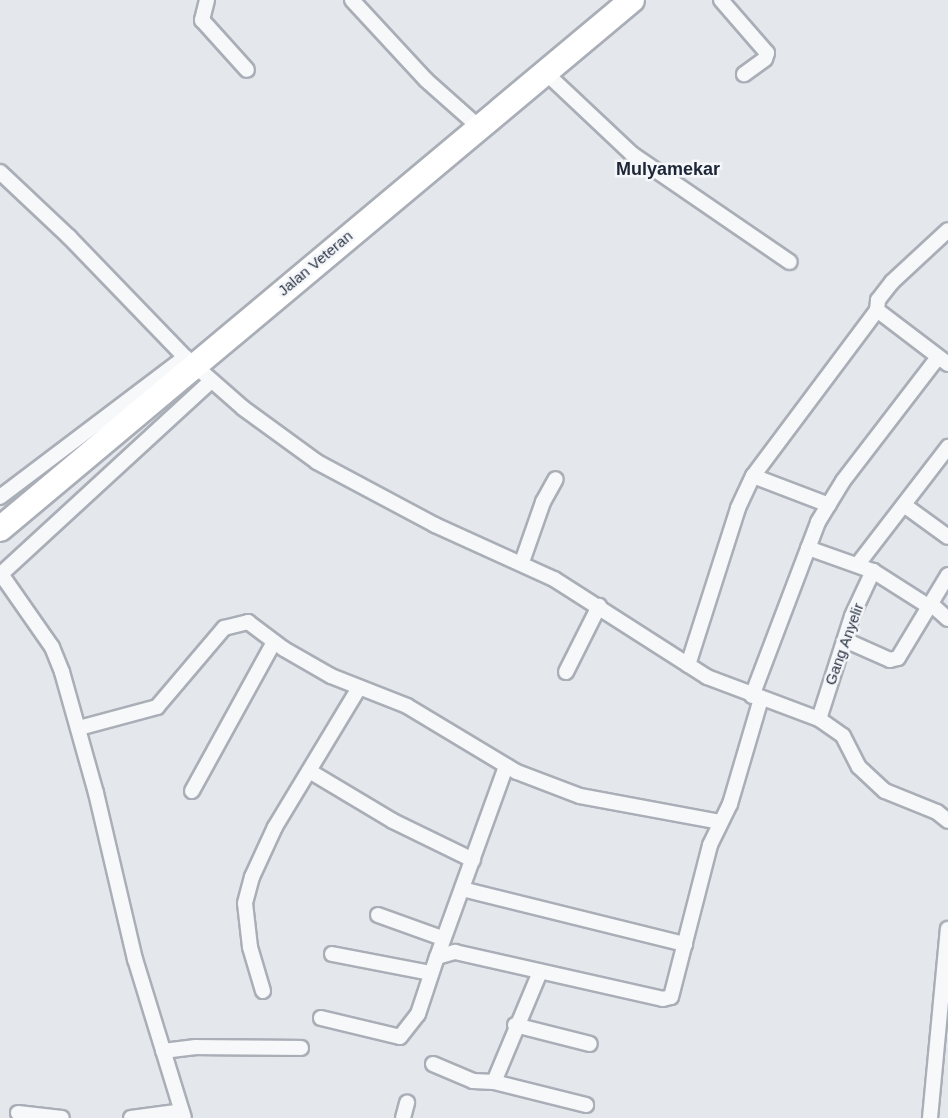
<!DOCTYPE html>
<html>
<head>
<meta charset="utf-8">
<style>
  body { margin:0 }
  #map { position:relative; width:948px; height:1118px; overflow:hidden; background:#e4e7ec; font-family:Arial,sans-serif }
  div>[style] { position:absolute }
  .roads { filter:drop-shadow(2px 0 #a9aeb7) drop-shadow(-2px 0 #a9aeb7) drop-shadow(0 2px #a9aeb7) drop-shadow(0 -2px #a9aeb7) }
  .minor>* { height:14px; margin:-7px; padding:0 7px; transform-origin:7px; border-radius:7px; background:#f7f8fa }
  .trunk>* { height:24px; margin:-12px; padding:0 12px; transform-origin:12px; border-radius:12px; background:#fff }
  span { translate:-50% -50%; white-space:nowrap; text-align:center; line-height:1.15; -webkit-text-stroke:5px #f4f6f9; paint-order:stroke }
  .street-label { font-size:15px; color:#2b3445 }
  .quarter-label { font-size:18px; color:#1d2536; font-weight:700 }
</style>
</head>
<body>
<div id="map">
  <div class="roads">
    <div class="minor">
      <div style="left:207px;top:0;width:21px;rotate:104deg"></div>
      <div style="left:202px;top:20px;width:67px;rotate:48deg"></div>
      <div style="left:352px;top:0;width:109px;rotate:47.2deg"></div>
      <div style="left:426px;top:80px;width:71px;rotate:41.6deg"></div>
      <div style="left:721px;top:0;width:70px;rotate:49deg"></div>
      <div style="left:767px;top:53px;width:6px;rotate:108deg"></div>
      <div style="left:765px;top:59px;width:26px;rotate:144deg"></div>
      <div style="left:546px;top:73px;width:118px;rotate:43.3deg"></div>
      <div style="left:632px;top:154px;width:191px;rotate:34.4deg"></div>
      <div style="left:0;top:172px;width:95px;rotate:43.3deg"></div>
      <div style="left:69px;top:237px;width:167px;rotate:46deg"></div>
      <div style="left:185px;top:357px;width:77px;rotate:41.3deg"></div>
      <div style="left:243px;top:408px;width:92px;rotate:36.1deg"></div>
      <div style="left:317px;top:462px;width:134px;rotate:28.1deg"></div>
      <div style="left:435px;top:525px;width:131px;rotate:24.4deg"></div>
      <div style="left:554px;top:579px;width:182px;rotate:32.6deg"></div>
      <div style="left:707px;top:677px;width:120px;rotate:20.6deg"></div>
      <div style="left:819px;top:719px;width:29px;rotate:35deg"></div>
      <div style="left:843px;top:736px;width:35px;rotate:63deg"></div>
      <div style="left:859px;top:767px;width:35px;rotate:43deg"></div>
      <div style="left:885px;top:791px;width:56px;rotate:22deg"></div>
      <div style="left:937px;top:812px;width:14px;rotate:39deg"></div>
      <div style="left:877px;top:310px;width:10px;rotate:-84deg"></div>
      <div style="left:878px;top:300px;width:23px;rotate:-52deg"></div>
      <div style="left:892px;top:282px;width:76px;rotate:-42.9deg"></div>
      <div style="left:753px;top:476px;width:81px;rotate:20.9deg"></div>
      <div style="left:0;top:497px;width:232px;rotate:-37.1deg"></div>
      <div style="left:904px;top:505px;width:54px;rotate:36deg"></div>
      <div style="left:808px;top:548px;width:69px;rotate:19.5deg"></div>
      <div style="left:873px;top:571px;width:65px;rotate:32.5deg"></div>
      <div style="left:522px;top:562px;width:64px;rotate:-70.7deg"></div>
      <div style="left:543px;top:502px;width:26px;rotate:-61deg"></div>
      <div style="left:858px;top:564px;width:148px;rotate:-52.4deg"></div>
      <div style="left:1px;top:574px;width:89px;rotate:55.1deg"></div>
      <div style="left:52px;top:647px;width:27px;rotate:68deg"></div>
      <div style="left:62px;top:672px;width:126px;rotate:74.3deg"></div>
      <div style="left:96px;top:793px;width:171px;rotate:76.8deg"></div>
      <div style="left:135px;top:959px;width:166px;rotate:72.9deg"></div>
      <div style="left:0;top:575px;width:287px;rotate:-42.6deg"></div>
      <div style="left:930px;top:603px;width:24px;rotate:42deg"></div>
      <div style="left:845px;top:640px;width:49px;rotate:24deg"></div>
      <div style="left:890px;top:660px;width:8px;rotate:-14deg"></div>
      <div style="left:898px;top:658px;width:97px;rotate:-58.9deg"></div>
      <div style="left:688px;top:665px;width:165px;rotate:-72.3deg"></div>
      <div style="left:738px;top:508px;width:35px;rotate:-65deg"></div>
      <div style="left:753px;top:476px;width:207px;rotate:-53.2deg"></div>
      <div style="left:877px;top:310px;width:89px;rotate:37.3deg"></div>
      <div style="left:566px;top:672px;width:74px;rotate:-63.4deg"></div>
      <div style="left:752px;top:696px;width:186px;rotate:-69.2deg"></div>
      <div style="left:818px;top:522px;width:48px;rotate:-58.6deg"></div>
      <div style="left:843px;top:481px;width:156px;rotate:-52.5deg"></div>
      <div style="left:819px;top:719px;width:108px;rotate:-72.2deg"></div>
      <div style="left:852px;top:616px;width:50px;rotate:-65deg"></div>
      <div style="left:79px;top:728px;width:81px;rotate:-15.1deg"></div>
      <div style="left:157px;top:707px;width:104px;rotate:-49.7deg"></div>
      <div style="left:224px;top:628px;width:25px;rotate:-14deg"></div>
      <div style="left:248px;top:622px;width:45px;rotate:36.9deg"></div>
      <div style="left:284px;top:649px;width:54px;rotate:29.9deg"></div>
      <div style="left:331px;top:676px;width:82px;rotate:21.5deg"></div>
      <div style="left:407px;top:706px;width:128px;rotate:31deg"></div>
      <div style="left:517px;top:772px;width:67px;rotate:20.9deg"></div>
      <div style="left:580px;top:796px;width:142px;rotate:10.5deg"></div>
      <div style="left:311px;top:772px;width:96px;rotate:30.9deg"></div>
      <div style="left:393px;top:821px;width:89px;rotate:26deg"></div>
      <div style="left:192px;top:791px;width:170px;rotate:-61.2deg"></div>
      <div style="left:462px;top:889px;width:230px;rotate:13.9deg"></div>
      <div style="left:378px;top:915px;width:68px;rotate:19.8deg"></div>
      <div style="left:332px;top:954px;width:101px;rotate:10.9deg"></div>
      <div style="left:437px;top:957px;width:203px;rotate:-70.1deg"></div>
      <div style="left:540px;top:972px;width:119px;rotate:112.7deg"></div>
      <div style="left:494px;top:1082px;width:95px;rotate:14deg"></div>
      <div style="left:263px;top:991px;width:46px;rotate:-106.5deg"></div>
      <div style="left:250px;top:947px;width:44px;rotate:-96.5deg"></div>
      <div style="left:245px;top:903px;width:27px;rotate:-75deg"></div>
      <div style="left:252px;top:877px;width:55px;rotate:-65.3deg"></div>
      <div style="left:275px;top:827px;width:162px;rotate:-58.9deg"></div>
      <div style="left:321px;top:1018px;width:81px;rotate:13.5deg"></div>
      <div style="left:400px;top:1037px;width:29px;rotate:-52deg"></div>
      <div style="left:418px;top:1014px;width:60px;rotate:-71.6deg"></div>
      <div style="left:437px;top:957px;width:19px;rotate:-16deg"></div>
      <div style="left:455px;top:952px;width:213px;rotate:12.7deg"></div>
      <div style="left:663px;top:999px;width:8px;rotate:-14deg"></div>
      <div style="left:671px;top:997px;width:157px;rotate:-75.6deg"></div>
      <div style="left:710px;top:845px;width:46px;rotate:-64deg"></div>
      <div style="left:730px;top:804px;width:109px;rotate:-73.6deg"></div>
      <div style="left:515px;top:1025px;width:77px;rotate:14.2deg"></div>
      <div style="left:163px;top:1051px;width:33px;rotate:-7deg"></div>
      <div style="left:196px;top:1047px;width:105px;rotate:0.5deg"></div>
      <div style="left:433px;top:1064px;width:43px;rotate:23deg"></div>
      <div style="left:473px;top:1081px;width:21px;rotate:3deg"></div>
      <div style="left:18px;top:1113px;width:44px;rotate:6.5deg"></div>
      <div style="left:131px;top:1118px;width:51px;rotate:-7.8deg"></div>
      <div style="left:403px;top:1118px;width:16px;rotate:-75deg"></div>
      <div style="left:930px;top:1118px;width:190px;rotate:-84.6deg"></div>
    </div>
    <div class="trunk">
      <div style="left:0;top:529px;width:824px;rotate:-39.93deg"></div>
    </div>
  </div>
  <div class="street-label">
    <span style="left:315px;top:263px;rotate:-40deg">Jalan Veteran</span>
    <span style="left:844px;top:644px;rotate:-70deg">Gang Anyelir</span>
  </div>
  <div class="quarter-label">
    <span style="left:668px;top:169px">Mulyamekar</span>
  </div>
</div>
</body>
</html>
